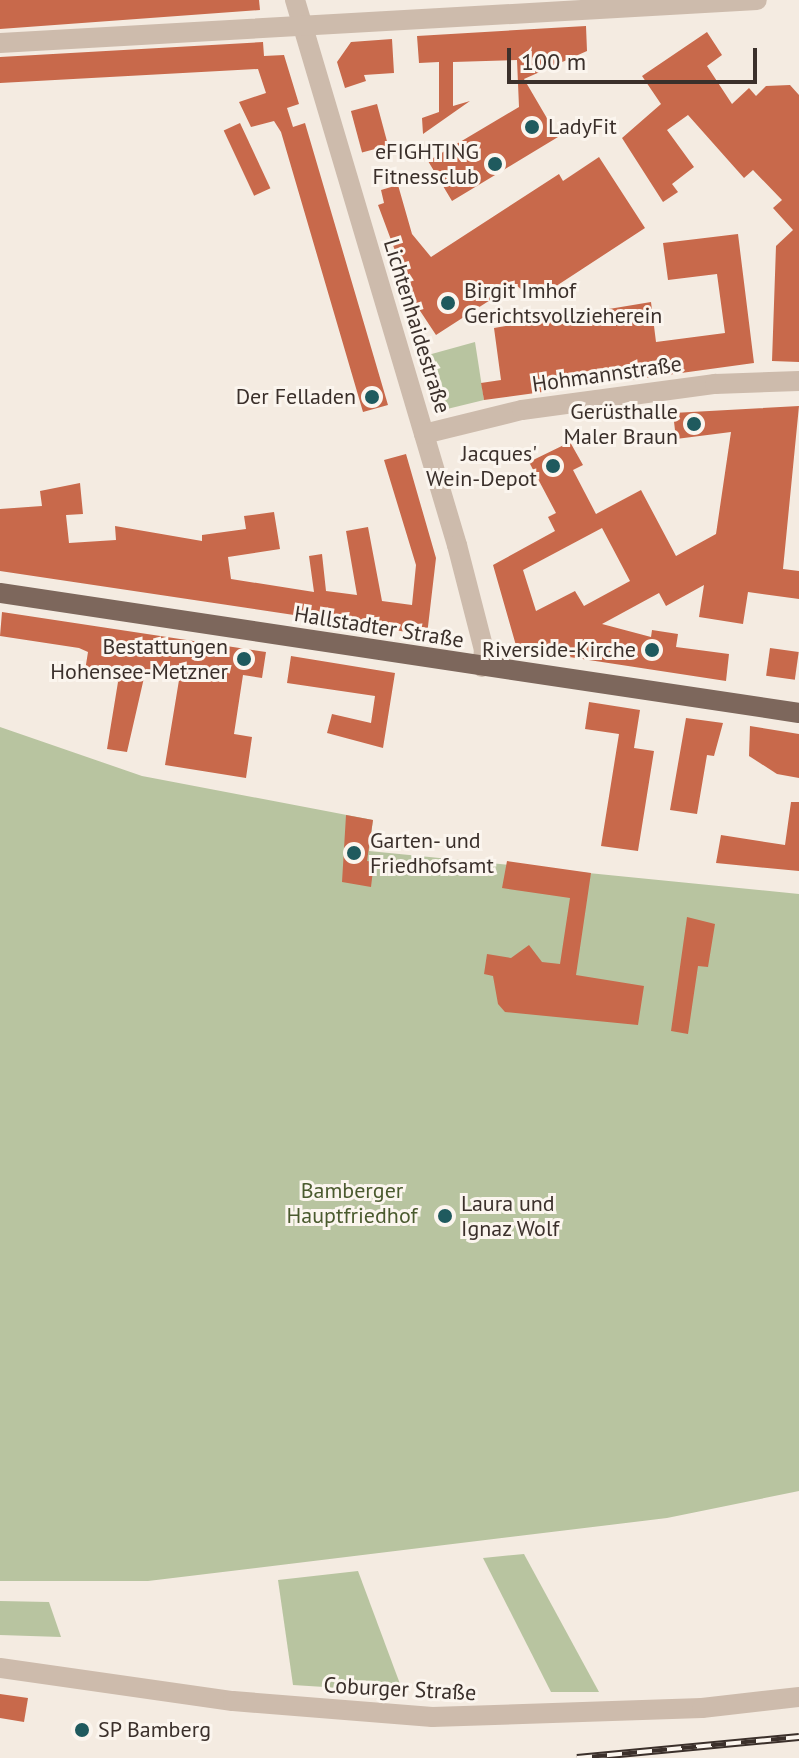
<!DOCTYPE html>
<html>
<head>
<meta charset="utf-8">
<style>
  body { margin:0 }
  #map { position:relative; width:799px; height:1758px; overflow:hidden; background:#f4ebe1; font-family:"PT Sans",sans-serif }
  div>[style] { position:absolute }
  .green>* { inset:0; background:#b8c4a0 }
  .building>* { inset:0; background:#c8694b; transform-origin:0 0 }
  .minor>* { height:20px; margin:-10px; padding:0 10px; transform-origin:10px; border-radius:10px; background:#cdbbac }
  .major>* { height:20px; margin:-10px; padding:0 10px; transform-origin:10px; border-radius:10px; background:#7d675c }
  .rail>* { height:8px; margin-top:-4px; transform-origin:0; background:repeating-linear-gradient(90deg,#fbf5ee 0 15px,#3b302b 0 30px); box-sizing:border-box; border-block:2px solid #3b302b }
  .dots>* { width:22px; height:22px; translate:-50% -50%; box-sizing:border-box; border:4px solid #fbf5ee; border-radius:50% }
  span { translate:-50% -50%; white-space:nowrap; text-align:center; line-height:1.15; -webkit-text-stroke:6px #fbf5ee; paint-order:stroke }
  .poi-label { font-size:22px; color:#3b302b }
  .left { translate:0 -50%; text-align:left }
  .right { translate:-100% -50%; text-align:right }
  .street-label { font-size:22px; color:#3b302b }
  .park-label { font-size:22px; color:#4a5a2e }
  .scale { position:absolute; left:507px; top:48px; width:250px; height:36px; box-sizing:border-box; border:4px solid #3b302b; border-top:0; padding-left:10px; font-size:24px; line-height:28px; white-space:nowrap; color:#3b302b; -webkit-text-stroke:6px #fbf5ee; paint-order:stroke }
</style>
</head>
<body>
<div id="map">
  <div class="green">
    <div style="clip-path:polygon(475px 342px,484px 400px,443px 410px,428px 355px)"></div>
    <div style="clip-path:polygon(0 727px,142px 776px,373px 820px,369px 851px,799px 894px,799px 1491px,667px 1518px,148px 1581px,0 1581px)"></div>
    <div style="clip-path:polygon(524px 1554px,599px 1692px,551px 1692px,483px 1558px)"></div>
    <div style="clip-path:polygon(358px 1571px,403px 1692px,293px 1685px,278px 1580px)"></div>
    <div style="clip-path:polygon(0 1601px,49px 1602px,61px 1637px,0 1635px)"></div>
  </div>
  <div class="building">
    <div style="clip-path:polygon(0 0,259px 0,260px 10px,0 29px)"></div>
    <div style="clip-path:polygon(586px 26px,587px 51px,524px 79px,558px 137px,452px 201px,428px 161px,519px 107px,517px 60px,453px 62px,453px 106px,470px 101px,423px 134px,422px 118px,439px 112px,439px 62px,419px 63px,417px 36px)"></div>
    <div style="clip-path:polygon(707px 32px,722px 55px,707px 66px,732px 104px,749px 88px,756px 96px,766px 86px,790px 85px,799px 95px,799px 362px,772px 361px,776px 246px,793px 230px,773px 208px,782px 200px,753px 170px,744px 178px,688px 115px,667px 130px,694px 167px,672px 184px,678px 192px,663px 202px,622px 138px,661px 104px,642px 76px)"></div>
    <div style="clip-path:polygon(392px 39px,394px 73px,364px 75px,366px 81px,345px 88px,337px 62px,351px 42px)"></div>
    <div style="clip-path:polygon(263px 42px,264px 56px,284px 55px,299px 104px,287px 108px,293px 127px,305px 123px,388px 405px,363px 412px,281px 132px,274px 121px,251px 127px,239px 102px,266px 93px,258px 69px,0 83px,0 57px)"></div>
    <div style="left:377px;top:104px;width:43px;height:27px;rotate:75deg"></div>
    <div style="left:240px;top:123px;width:72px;height:18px;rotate:65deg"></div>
    <div style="clip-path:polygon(599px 157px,645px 228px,544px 294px,530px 297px,515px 284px,436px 335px,397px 276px,403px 272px,378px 205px,384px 203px,381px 190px,398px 185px,412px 234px,431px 257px,559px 174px,563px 181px)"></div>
    <div style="clip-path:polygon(738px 234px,754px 363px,484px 400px,481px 383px,501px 380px,494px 328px,651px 302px,656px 342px,725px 333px,717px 274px,668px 280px,663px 243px)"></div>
    <div style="clip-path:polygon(evenodd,799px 406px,783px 569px,799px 571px,799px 599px,748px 592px,743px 624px,699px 617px,704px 585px,666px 606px,659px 593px,602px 624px,651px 637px,652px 630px,678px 634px,676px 647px,729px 654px,726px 681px,517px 649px,493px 565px,555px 531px,548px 517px,556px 513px,529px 462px,570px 442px,583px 465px,573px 470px,596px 514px,641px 490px,676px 556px,716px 534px,731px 432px,676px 439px,673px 413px,799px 406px,602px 528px,630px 581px,584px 606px,575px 591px,536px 611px,523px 570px,602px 528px)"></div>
    <div style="clip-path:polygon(406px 454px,436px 558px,427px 635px,0 571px,0 509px,42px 506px,40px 491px,80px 483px,83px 514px,66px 515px,69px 543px,116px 540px,115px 526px,202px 541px,202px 535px,246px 529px,244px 516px,274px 512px,280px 549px,228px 557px,231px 579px,314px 592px,309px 556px,322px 554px,326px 591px,357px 595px,346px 531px,368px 527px,382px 601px,412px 605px,416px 565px,384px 460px)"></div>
    <div style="clip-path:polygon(2px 612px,266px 652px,262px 678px,243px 675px,234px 734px,252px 737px,246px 778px,165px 765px,180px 674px,146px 669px,127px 752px,107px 749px,118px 682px,84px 677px,88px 652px,79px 648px,0 636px)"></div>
    <div style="left:770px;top:648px;width:29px;height:28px;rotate:8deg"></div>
    <div style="clip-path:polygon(291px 656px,395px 673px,383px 748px,327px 733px,332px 714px,371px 723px,375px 696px,287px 683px)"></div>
    <div style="clip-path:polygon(589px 702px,640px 710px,634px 748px,654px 751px,638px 851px,601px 846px,619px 734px,585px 729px)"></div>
    <div style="clip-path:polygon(686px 718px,723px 723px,714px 756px,707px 755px,697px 814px,670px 810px)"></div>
    <div style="clip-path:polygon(750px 726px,799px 734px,799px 778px,777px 774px,749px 756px)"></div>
    <div style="clip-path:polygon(791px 802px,799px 802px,799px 871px,716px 863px,721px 835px,785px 845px)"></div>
    <div style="clip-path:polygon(346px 815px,373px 820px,367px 861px,374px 862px,371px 887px,342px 882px)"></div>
    <div style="clip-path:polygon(507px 861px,591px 873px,576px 975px,644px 986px,638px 1025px,505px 1012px,498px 1004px,493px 976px,484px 974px,487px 954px,511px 958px,529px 945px,542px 962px,560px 964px,570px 898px,502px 888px)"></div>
    <div style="clip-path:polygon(687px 917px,715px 924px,708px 967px,698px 966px,688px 1034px,671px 1031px)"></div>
    <div style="clip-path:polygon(0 1694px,28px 1698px,24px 1722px,0 1718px)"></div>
  </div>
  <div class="minor">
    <div style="left:295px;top:0;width:569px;rotate:73.45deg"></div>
    <div style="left:457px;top:545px;width:108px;rotate:75.6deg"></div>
    <div style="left:484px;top:650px;width:17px;rotate:97deg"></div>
    <div style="left:0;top:43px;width:758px;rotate:-3.25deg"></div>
    <div style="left:424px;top:434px;width:101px;rotate:-13.8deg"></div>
    <div style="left:522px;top:410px;width:195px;rotate:-7.7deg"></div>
    <div style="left:715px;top:384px;width:84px;rotate:-2deg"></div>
    <div style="left:0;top:1668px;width:235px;rotate:8.1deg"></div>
    <div style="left:233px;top:1701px;width:200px;rotate:4.6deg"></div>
    <div style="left:432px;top:1717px;width:270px;rotate:-1.9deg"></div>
    <div style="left:702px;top:1708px;width:98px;rotate:-6.5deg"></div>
  </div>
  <div class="major">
    <div style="left:0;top:593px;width:808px;rotate:8.54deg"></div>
  </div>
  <div class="rail">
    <div style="left:577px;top:1758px;width:223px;rotate:-5.4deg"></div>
  </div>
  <div class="dots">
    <div style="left:532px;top:127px;background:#1f5a5e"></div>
    <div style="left:495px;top:164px;background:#1f5a5e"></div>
    <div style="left:448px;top:303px;background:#1f5a5e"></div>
    <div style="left:372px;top:397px;background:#1f5a5e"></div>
    <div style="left:694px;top:424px;background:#1f5a5e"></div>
    <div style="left:553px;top:466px;background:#1f5a5e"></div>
    <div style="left:652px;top:650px;background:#1f5a5e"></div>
    <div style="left:244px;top:659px;background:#1f5a5e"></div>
    <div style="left:354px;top:853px;background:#1f5a5e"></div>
    <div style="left:445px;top:1216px;background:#1f5a5e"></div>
    <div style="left:82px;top:1730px;background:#1f5a5e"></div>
  </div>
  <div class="poi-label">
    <span class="left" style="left:548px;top:127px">LadyFit</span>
    <span class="right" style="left:479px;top:164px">eFIGHTING<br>Fitnessclub</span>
    <span class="left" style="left:464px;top:303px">Birgit Imhof<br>Gerichtsvollzieherein</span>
    <span class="right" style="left:356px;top:397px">Der Felladen</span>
    <span class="right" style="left:678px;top:424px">Gerüsthalle<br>Maler Braun</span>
    <span class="right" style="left:537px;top:466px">Jacques'<br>Wein-Depot</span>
    <span class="right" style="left:228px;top:659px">Bestattungen<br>Hohensee-Metzner</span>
    <span class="right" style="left:636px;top:650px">Riverside-Kirche</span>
    <span class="left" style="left:370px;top:853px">Garten- und<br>Friedhofsamt</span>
    <span class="left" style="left:461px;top:1216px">Laura und<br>Ignaz Wolf</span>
    <span class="left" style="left:98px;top:1730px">SP Bamberg</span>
  </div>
  <div class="street-label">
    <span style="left:417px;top:326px;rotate:73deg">Lichtenhaidestraße</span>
    <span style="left:607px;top:374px;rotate:-8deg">Hohmannstraße</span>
    <span style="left:379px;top:627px;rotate:9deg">Hallstadter Straße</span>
    <span style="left:400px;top:1689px;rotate:3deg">Coburger Straße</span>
  </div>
  <div class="park-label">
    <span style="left:352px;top:1203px">Bamberger<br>Hauptfriedhof</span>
  </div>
  <div class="scale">100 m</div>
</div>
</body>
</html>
